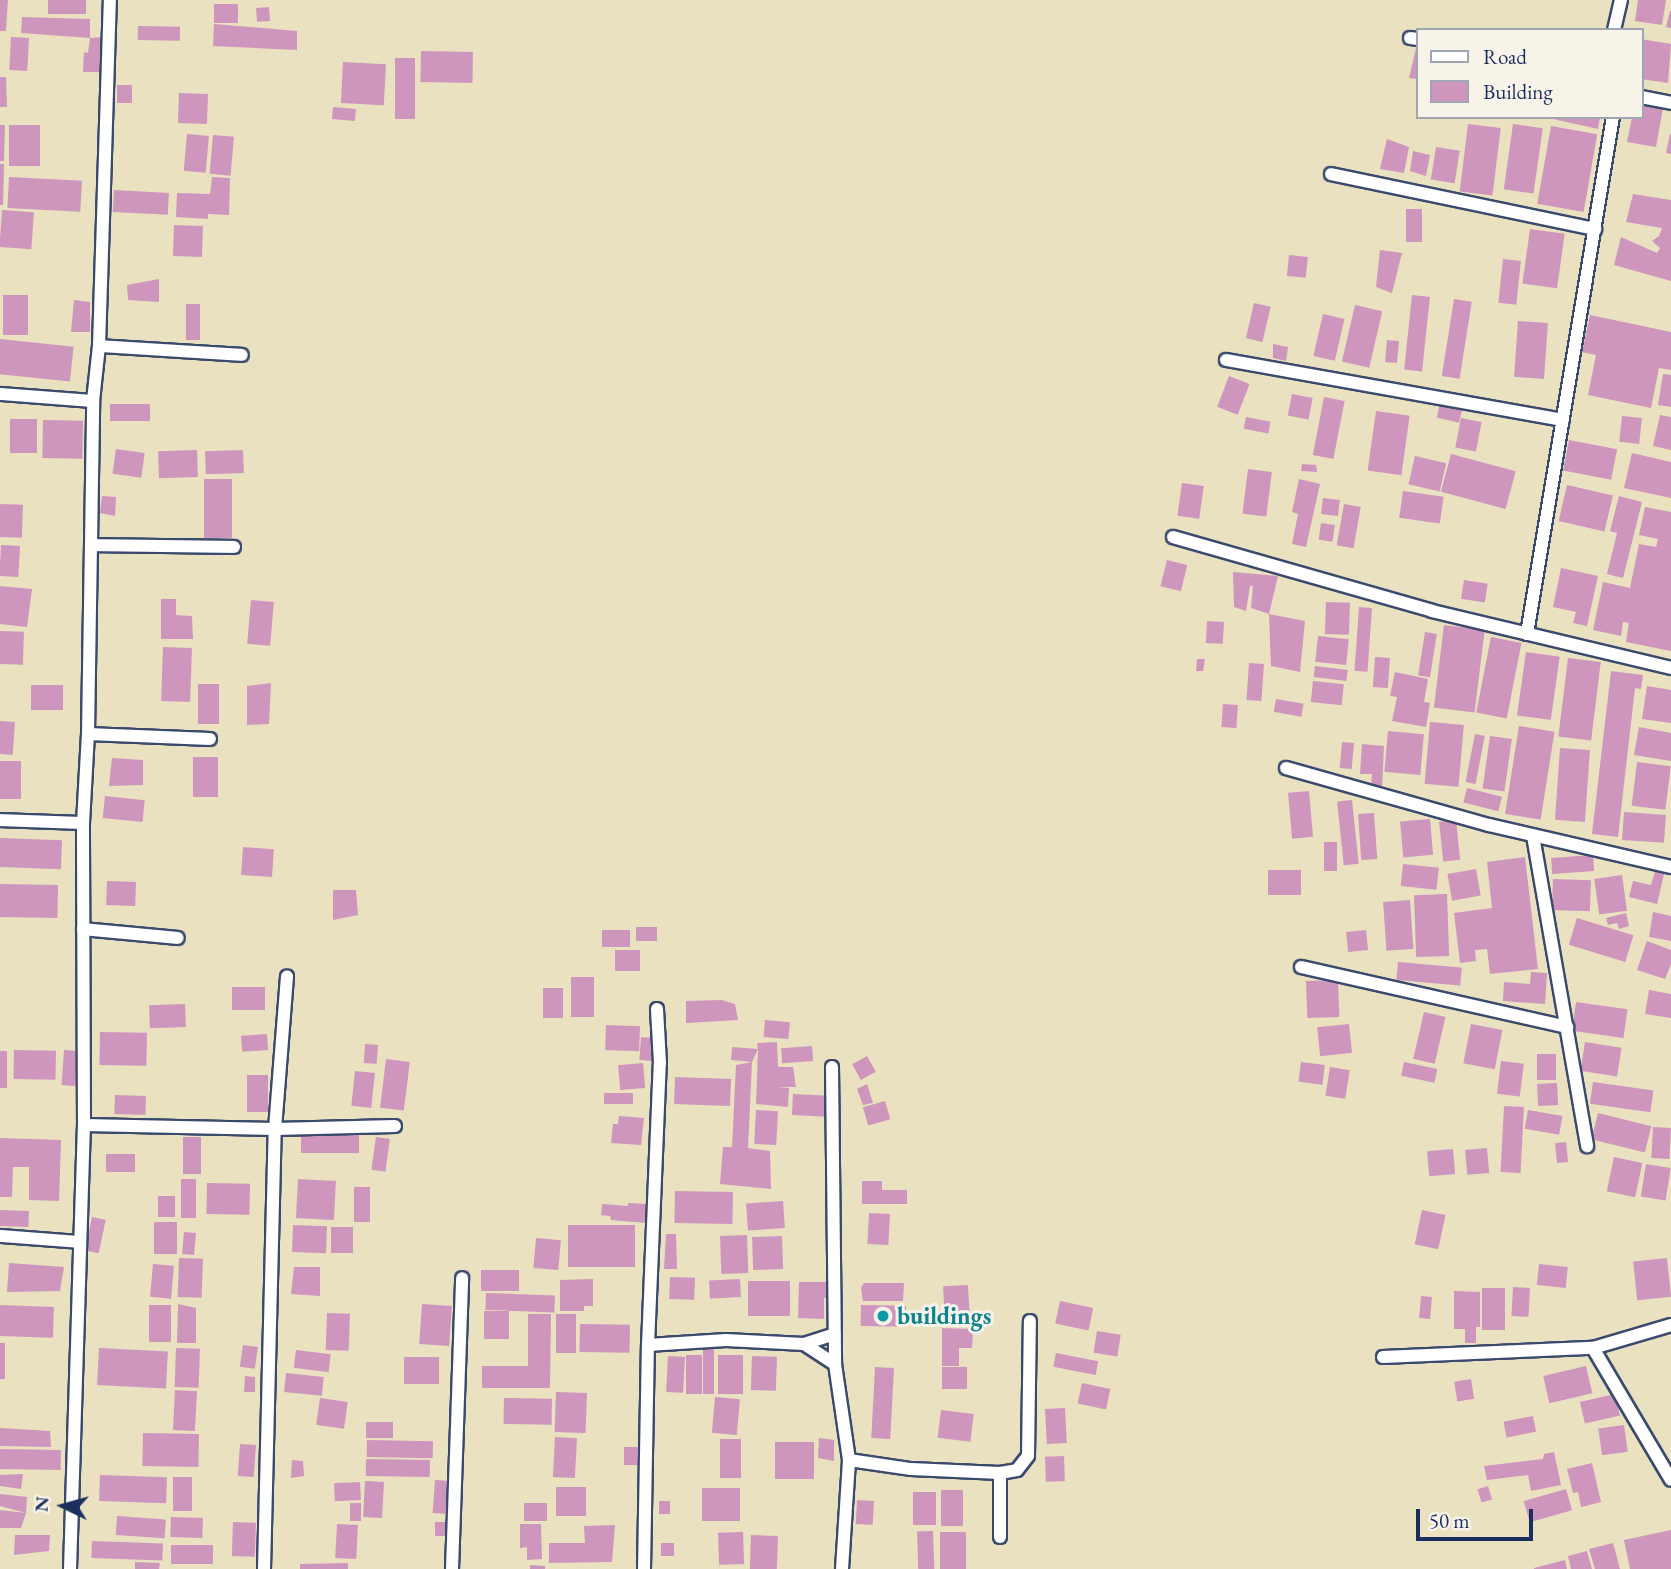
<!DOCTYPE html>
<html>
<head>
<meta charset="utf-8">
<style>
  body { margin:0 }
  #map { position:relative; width:1671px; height:1569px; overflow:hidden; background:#e9e1bf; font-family:"EB Garamond",serif }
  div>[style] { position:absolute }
  .building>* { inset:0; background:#ce96bd; transform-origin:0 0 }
  .roads { filter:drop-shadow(2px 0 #3a4a6d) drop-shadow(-2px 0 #3a4a6d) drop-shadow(0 2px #3a4a6d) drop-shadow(0 -2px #3a4a6d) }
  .street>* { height:12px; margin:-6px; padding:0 6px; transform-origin:6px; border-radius:6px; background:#fff }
  .dots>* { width:19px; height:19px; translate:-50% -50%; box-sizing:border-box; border:4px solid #f7f3e8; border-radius:50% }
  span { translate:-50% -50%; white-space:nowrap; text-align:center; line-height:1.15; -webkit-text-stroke:6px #f7f3e8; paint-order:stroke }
  .culture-label { font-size:24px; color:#0d838f; font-weight:700 }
  .left { translate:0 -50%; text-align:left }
  .legend { position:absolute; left:1416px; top:28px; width:228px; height:91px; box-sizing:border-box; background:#f7f3e8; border:2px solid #9fa5b1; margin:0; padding:9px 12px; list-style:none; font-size:21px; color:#1b2f5e }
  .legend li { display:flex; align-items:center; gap:14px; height:35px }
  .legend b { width:35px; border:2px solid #9fa5b1 }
  .north { position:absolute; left:28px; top:1471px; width:70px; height:70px; -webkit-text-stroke:5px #f7f3e8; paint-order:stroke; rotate:275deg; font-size:19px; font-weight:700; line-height:28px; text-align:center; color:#1b2f5e }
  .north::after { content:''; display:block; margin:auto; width:24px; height:32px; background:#1b2f5e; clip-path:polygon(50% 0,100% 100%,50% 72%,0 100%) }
  .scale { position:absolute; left:1416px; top:1509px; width:117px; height:32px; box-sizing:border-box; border:4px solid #1b2f5e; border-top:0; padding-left:9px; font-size:21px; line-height:24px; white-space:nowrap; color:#1b2f5e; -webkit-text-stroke:5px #f7f3e8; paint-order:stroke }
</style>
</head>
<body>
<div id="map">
  <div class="building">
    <div style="clip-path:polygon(0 0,8px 0,6px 31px,0 31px)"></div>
    <div style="left:48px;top:0;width:38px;height:14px"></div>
    <div style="clip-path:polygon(1638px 0,1666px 0,1662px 25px,1635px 21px)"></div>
    <div style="left:214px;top:4px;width:24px;height:19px"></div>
    <div style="left:269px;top:7px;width:14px;height:13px;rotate:86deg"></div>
    <div style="clip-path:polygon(1670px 11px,1671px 11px,1671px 28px,1666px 27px)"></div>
    <div style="clip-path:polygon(22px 17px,90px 19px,90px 38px,21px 33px)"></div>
    <div style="clip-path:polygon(214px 24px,297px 31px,297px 50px,213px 46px)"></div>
    <div style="left:138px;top:26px;width:42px;height:14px;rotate:1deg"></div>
    <div style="left:11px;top:37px;width:18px;height:33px;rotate:3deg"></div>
    <div style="clip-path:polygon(102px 37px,101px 72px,83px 72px,84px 52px,88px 53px,90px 38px)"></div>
    <div style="clip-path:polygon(1641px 39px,1671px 44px,1668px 83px,1641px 79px)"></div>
    <div style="clip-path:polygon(1417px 44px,1417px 79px,1409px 78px)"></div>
    <div style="left:421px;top:51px;width:52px;height:31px;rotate:1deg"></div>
    <div style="left:395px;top:58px;width:20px;height:61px"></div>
    <div style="left:343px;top:62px;width:43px;height:41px;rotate:3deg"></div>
    <div style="clip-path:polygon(0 77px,6px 77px,7px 107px,0 107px)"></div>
    <div style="left:117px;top:85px;width:15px;height:18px"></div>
    <div style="left:179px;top:93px;width:29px;height:30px;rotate:2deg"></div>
    <div style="clip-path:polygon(1641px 104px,1663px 108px,1656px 147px,1627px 142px,1632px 117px,1641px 117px)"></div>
    <div style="left:333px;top:107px;width:23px;height:12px;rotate:5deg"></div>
    <div style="clip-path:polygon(1544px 117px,1600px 117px,1598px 129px)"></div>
    <div style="left:1468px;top:124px;width:33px;height:68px;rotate:7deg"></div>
    <div style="left:1513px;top:124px;width:30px;height:66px;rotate:8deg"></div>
    <div style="clip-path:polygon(0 125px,5px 125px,4px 161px,0 161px)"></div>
    <div style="left:9px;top:125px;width:31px;height:41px"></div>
    <div style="left:1551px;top:126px;width:47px;height:79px;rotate:10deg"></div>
    <div style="left:187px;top:134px;width:22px;height:37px;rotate:5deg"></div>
    <div style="clip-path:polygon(1670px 134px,1671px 134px,1671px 154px,1666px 153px)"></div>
    <div style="left:213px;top:135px;width:21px;height:39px;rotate:5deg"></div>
    <div style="clip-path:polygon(1387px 139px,1409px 147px,1404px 173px,1380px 169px)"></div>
    <div style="left:1436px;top:147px;width:24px;height:33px;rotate:9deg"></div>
    <div style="clip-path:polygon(1413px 151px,1430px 155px,1426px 176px,1410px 171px)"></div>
    <div style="clip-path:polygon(0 164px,4px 164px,3px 205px,0 205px)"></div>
    <div style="left:9px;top:177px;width:73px;height:31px;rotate:3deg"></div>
    <div style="clip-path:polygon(212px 177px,230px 178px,229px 215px,208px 214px,208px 219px,176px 217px,177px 193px,210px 194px)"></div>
    <div style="left:114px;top:190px;width:55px;height:22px;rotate:3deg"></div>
    <div style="clip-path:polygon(1633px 194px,1671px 200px,1671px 281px,1614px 265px,1621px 237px,1657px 253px,1660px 248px,1652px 241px,1659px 236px,1662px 228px,1626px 222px)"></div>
    <div style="left:1406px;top:209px;width:16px;height:33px"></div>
    <div style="left:2px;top:210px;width:32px;height:37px;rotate:4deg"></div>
    <div style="left:174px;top:225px;width:29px;height:31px;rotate:2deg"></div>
    <div style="left:1530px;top:229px;width:35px;height:55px;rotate:8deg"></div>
    <div style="clip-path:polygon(1380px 250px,1402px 253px,1392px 293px,1376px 287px)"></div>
    <div style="left:1289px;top:255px;width:19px;height:21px;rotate:6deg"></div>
    <div style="left:1503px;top:259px;width:18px;height:44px;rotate:6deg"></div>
    <div style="clip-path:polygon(159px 279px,159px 302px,128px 300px,127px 285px)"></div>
    <div style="left:3px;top:295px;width:25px;height:40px"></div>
    <div style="left:1412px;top:295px;width:18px;height:75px;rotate:6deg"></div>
    <div style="left:1454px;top:299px;width:18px;height:78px;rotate:9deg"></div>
    <div style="clip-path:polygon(74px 300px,90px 302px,90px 332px,71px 332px)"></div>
    <div style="left:1254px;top:303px;width:17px;height:36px;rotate:13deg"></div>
    <div style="left:186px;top:304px;width:14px;height:36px"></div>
    <div style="left:1355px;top:305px;width:28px;height:58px;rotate:13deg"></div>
    <div style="left:1323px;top:314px;width:22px;height:43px;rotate:13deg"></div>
    <div style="clip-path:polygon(1590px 315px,1671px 332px,1671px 370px,1659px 368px,1651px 408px,1588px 395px,1596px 355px,1582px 352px)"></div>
    <div style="left:1518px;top:321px;width:30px;height:56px;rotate:4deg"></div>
    <div style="left:0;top:339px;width:74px;height:35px;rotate:6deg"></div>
    <div style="left:1387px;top:340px;width:12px;height:22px;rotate:5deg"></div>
    <div style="clip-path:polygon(1273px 344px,1288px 347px,1286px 361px,1273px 358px)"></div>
    <div style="clip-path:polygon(1663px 374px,1671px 375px,1671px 407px,1658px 405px)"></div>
    <div style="left:1229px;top:376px;width:22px;height:33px;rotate:21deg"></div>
    <div style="left:1292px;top:394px;width:21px;height:22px;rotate:11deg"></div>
    <div style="left:1324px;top:397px;width:21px;height:59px;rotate:11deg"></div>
    <div style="left:1440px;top:403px;width:23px;height:15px;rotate:13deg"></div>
    <div style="left:150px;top:404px;width:17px;height:40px;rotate:90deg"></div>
    <div style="left:1376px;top:411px;width:34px;height:60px;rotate:8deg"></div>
    <div style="clip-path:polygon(1660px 415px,1671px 417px,1671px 450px,1653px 446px)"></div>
    <div style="left:1622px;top:416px;width:20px;height:26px;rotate:6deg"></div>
    <div style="left:1246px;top:417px;width:25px;height:12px;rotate:11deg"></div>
    <div style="left:1461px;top:418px;width:21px;height:30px;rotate:11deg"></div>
    <div style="left:10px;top:419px;width:27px;height:34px"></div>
    <div style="left:43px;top:420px;width:40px;height:38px;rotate:1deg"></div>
    <div style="left:1569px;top:440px;width:49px;height:31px;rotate:11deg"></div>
    <div style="left:116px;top:449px;width:29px;height:25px;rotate:8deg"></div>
    <div style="left:197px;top:450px;width:27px;height:39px;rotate:88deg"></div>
    <div style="left:243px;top:450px;width:23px;height:38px;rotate:88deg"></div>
    <div style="clip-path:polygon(1632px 453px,1671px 462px,1671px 498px,1624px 488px)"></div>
    <div style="left:1451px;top:454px;width:67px;height:39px;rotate:15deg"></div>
    <div style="left:1415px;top:456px;width:32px;height:29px;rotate:13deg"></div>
    <div style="clip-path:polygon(1302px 464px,1316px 465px,1317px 472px,1301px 471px)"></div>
    <div style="left:1248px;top:469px;width:24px;height:45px;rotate:7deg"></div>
    <div style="left:204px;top:479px;width:28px;height:59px"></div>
    <div style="clip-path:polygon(1299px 479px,1320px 484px,1306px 547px,1292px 544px,1298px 514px,1292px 512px)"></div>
    <div style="left:1182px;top:483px;width:22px;height:33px;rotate:8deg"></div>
    <div style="left:1567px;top:485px;width:47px;height:37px;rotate:13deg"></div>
    <div style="left:1403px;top:491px;width:41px;height:27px;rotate:8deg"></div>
    <div style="clip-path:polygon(102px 496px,116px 497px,115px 516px,100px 513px)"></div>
    <div style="clip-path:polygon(1619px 496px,1642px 502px,1623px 578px,1607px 574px,1617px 533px,1610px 531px)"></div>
    <div style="left:1323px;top:498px;width:17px;height:16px;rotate:7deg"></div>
    <div style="left:0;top:504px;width:23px;height:33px;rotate:2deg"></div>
    <div style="left:1344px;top:504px;width:17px;height:42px;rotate:10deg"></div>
    <div style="clip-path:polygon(1645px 507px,1671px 512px,1671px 651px,1626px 642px,1629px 623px,1623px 622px,1621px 636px,1593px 630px,1603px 582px,1630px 588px,1639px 544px,1656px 547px,1658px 539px,1639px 535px)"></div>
    <div style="left:1321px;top:523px;width:14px;height:17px;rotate:8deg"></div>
    <div style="left:1px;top:545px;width:19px;height:31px;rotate:3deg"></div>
    <div style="left:1167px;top:560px;width:21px;height:27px;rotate:14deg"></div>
    <div style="clip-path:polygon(1561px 568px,1598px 576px,1587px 626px,1573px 623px,1576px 612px,1553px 607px)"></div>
    <div style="clip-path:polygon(1233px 572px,1278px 576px,1269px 614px,1251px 608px,1253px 586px,1250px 586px,1246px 611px,1234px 607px)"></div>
    <div style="left:1464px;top:580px;width:24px;height:19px;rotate:9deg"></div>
    <div style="clip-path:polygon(0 586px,32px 589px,27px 627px,0 624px)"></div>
    <div style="clip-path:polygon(161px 599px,176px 599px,176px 615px,192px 616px,193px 639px,161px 639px)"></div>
    <div style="left:251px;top:600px;width:23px;height:44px;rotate:5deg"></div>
    <div style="left:1326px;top:602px;width:24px;height:32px;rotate:2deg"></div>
    <div style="left:1359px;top:607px;width:13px;height:64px;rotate:4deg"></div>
    <div style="clip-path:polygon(1269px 614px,1305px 621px,1300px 672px,1271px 666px)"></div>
    <div style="left:1207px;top:621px;width:17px;height:22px;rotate:3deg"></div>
    <div style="left:1444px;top:625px;width:41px;height:83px;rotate:7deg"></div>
    <div style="left:0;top:631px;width:24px;height:33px;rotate:2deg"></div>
    <div style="left:1425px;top:632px;width:12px;height:44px;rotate:9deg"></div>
    <div style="left:1318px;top:636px;width:31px;height:26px;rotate:6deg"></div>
    <div style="left:1491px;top:637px;width:31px;height:77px;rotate:11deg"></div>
    <div style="left:163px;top:647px;width:29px;height:54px;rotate:2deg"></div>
    <div style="left:1526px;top:652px;width:34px;height:64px;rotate:8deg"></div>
    <div style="left:1375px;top:657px;width:15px;height:30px;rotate:4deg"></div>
    <div style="left:1568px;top:658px;width:33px;height:79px;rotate:7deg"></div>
    <div style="clip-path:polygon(1197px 659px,1205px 659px,1203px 671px,1196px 671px)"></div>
    <div style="left:1249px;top:663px;width:15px;height:37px;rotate:4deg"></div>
    <div style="left:1315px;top:666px;width:33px;height:11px;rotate:7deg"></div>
    <div style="clip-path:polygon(1611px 671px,1643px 675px,1641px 689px,1635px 688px,1618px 837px,1592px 834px)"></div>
    <div style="clip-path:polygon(1395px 672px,1428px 679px,1424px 702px,1430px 703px,1426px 727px,1392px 721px,1397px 697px,1390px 696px)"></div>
    <div style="left:1313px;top:681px;width:31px;height:21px;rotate:6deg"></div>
    <div style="clip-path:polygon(271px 683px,269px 724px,247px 725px,247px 686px)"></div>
    <div style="left:198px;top:684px;width:21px;height:40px"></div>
    <div style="left:31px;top:685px;width:32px;height:25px"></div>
    <div style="clip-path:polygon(1647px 686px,1671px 690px,1671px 723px,1642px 719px)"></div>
    <div style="left:1276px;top:699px;width:28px;height:13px;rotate:10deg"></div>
    <div style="left:1223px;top:704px;width:15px;height:23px;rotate:4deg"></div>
    <div style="left:0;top:721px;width:15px;height:33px;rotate:4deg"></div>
    <div style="left:1430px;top:722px;width:34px;height:62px;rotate:5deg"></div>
    <div style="left:1519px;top:726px;width:36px;height:89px;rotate:9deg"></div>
    <div style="clip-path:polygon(1639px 727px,1671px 733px,1671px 761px,1634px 755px)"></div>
    <div style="left:1388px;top:731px;width:36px;height:41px;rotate:5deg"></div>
    <div style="left:1475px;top:734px;width:10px;height:49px;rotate:11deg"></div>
    <div style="left:1490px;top:736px;width:22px;height:53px;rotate:8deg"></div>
    <div style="left:1342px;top:742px;width:12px;height:26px;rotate:5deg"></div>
    <div style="clip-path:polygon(1362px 744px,1384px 746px,1382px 788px,1371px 788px,1372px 774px,1360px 774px)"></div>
    <div style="left:1560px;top:748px;width:30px;height:72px;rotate:4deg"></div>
    <div style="left:218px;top:757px;width:40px;height:25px;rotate:90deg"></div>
    <div style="clip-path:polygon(112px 758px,143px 760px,143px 785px,109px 786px)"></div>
    <div style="left:0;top:761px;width:21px;height:38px"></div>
    <div style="left:1637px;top:762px;width:34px;height:44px;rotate:7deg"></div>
    <div style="left:1467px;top:788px;width:36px;height:15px;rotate:14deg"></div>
    <div style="left:1309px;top:791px;width:46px;height:21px;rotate:85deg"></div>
    <div style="left:105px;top:796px;width:40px;height:22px;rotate:6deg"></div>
    <div style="left:1352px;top:800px;width:64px;height:15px;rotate:84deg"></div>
    <div style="left:1624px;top:812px;width:42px;height:28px;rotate:4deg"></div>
    <div style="left:1374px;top:813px;width:46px;height:16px;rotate:86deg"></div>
    <div style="left:1430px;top:819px;width:36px;height:30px;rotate:85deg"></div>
    <div style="left:1456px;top:820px;width:40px;height:17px;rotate:84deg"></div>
    <div style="left:0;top:838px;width:62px;height:29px;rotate:2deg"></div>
    <div style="left:1324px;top:842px;width:13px;height:29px"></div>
    <div style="left:243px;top:847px;width:31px;height:28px;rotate:4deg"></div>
    <div style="left:1593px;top:855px;width:16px;height:42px;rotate:86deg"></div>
    <div style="clip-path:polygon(1525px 857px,1538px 969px,1490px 974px,1487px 949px,1475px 950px,1476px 961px,1460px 963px,1454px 913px,1492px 908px,1487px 862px)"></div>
    <div style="left:1403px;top:864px;width:36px;height:22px;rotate:6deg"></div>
    <div style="clip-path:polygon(1656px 868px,1665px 870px,1657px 904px,1629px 897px,1633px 881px,1651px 885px)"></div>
    <div style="left:1476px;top:869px;width:27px;height:29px;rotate:80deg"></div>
    <div style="left:1268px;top:870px;width:33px;height:25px"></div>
    <div style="left:1622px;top:875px;width:36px;height:28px;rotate:82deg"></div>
    <div style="left:1553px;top:879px;width:38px;height:31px;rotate:2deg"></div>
    <div style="left:107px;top:881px;width:29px;height:24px;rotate:2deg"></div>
    <div style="left:0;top:884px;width:58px;height:33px;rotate:1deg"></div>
    <div style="clip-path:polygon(333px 890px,356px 890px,358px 915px,333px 920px)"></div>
    <div style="left:1447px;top:894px;width:62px;height:33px;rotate:88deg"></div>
    <div style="left:1410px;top:900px;width:49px;height:27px;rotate:86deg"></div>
    <div style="clip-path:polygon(1653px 912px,1671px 916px,1671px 941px,1649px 937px)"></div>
    <div style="clip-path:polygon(1626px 913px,1629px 926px,1619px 929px,1617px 923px,1608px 925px,1606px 918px)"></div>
    <div style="left:1577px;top:918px;width:59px;height:28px;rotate:17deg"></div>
    <div style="left:636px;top:927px;width:21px;height:14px"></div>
    <div style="left:602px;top:930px;width:28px;height:17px"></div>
    <div style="left:1366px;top:930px;width:20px;height:20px;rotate:84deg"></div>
    <div style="clip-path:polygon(1647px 941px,1671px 950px,1671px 964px,1665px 979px,1637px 970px)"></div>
    <div style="left:640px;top:950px;width:21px;height:25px;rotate:90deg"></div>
    <div style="left:1398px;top:962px;width:64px;height:18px;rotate:5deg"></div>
    <div style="clip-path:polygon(1531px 972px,1547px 973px,1545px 1004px,1503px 1001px,1504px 982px,1530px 984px)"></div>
    <div style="left:571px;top:977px;width:23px;height:40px"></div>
    <div style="left:1338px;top:980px;width:37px;height:32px;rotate:88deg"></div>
    <div style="left:265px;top:987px;width:23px;height:33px;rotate:90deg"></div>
    <div style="left:543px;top:988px;width:20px;height:30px"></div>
    <div style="clip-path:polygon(1649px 990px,1671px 994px,1671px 1018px,1645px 1014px)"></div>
    <div style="clip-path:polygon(722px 1000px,735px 1004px,738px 1020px,686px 1023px,686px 1001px)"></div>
    <div style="left:1576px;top:1002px;width:52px;height:29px;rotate:8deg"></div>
    <div style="left:185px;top:1004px;width:23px;height:36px;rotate:88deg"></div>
    <div style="left:1424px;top:1012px;width:22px;height:48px;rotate:13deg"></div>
    <div style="left:765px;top:1020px;width:25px;height:17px;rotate:5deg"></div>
    <div style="left:1349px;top:1024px;width:29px;height:32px;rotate:84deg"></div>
    <div style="left:1471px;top:1024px;width:32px;height:40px;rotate:11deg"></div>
    <div style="left:606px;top:1025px;width:34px;height:25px;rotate:2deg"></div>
    <div style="left:100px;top:1032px;width:47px;height:33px;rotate:1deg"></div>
    <div style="left:267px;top:1034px;width:16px;height:26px;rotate:86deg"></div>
    <div style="left:641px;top:1037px;width:14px;height:23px;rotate:4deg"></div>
    <div style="clip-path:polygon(777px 1042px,778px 1067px,793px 1067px,796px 1087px,778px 1087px,789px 1088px,788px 1107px,756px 1104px,758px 1049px,752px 1062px,748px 1148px,770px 1151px,771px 1189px,720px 1184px,723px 1147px,732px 1147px,736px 1065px,752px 1062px,731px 1060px,732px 1047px,758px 1049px,757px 1043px)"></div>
    <div style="left:1585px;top:1042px;width:37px;height:29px;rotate:9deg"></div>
    <div style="left:365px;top:1044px;width:13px;height:19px;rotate:4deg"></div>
    <div style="left:812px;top:1046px;width:15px;height:31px;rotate:86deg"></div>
    <div style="left:14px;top:1050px;width:42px;height:29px;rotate:1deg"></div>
    <div style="left:64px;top:1050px;width:14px;height:35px;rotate:4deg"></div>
    <div style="left:0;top:1051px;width:7px;height:37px"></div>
    <div style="left:1537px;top:1054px;width:19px;height:26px"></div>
    <div style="left:867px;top:1056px;width:18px;height:17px;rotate:61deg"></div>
    <div style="left:386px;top:1059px;width:24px;height:49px;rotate:7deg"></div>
    <div style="left:1501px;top:1061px;width:23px;height:33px;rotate:7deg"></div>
    <div style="left:1301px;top:1062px;width:24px;height:20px;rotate:7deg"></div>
    <div style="left:1404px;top:1062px;width:34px;height:14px;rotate:12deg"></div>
    <div style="left:643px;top:1063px;width:25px;height:25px;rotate:85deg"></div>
    <div style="left:1330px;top:1067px;width:20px;height:29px;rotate:9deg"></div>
    <div style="left:355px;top:1071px;width:20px;height:35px;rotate:6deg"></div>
    <div style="left:247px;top:1075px;width:21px;height:37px"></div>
    <div style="left:731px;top:1079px;width:27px;height:56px;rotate:92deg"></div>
    <div style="left:1593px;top:1082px;width:61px;height:22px;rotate:8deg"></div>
    <div style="left:1557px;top:1083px;width:22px;height:20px;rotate:87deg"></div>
    <div style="clip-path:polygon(867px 1084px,873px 1103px,863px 1105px,857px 1089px)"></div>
    <div style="left:604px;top:1093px;width:29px;height:11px"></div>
    <div style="left:793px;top:1094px;width:35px;height:21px;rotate:3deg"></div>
    <div style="left:115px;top:1095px;width:31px;height:19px;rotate:2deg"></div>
    <div style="left:885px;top:1101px;width:19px;height:23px;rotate:74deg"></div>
    <div style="left:1504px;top:1106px;width:20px;height:66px;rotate:3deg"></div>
    <div style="left:756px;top:1110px;width:22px;height:34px;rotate:3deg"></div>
    <div style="left:1528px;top:1110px;width:35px;height:19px;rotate:10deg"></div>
    <div style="left:1598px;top:1113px;width:55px;height:27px;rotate:14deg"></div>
    <div style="clip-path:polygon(619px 1116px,644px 1118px,641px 1145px,611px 1143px,613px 1124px,618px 1124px)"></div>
    <div style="left:1653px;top:1127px;width:18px;height:31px;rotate:3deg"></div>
    <div style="left:301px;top:1133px;width:58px;height:20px"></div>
    <div style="left:183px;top:1137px;width:18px;height:37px"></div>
    <div style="left:376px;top:1137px;width:14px;height:33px;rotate:8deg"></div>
    <div style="clip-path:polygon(0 1138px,61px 1140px,59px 1201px,29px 1200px,29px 1167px,13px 1167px,12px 1197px,0 1197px)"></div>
    <div style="left:1566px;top:1142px;width:20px;height:11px;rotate:84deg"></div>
    <div style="left:1487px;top:1148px;width:25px;height:22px;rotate:85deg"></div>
    <div style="left:1453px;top:1149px;width:25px;height:26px;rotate:85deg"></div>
    <div style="left:106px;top:1154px;width:29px;height:18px"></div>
    <div style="left:1614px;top:1157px;width:29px;height:35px;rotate:12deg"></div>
    <div style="left:1646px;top:1164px;width:25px;height:33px;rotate:9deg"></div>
    <div style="left:181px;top:1179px;width:15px;height:39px"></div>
    <div style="left:298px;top:1179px;width:38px;height:39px;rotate:3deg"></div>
    <div style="clip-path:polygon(862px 1181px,882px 1181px,882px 1190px,907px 1190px,907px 1204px,862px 1204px)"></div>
    <div style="left:207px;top:1183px;width:43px;height:31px;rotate:1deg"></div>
    <div style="left:354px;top:1187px;width:16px;height:35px"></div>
    <div style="left:675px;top:1191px;width:58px;height:32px;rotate:1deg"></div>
    <div style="left:158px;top:1196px;width:17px;height:21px"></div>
    <div style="left:783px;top:1201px;width:27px;height:37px;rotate:86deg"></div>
    <div style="clip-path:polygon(628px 1203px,647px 1204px,646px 1223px,611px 1220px,610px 1216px,601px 1215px,602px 1204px,628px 1206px)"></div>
    <div style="left:0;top:1210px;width:29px;height:16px;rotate:2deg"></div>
    <div style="left:1422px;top:1210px;width:24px;height:35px;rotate:12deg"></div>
    <div style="left:869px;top:1213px;width:21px;height:31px;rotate:3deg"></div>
    <div style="left:92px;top:1217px;width:14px;height:34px;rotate:12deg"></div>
    <div style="left:154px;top:1222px;width:23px;height:32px"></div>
    <div style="left:293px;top:1225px;width:34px;height:27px;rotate:2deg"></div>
    <div style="left:635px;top:1225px;width:42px;height:67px;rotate:90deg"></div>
    <div style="left:331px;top:1227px;width:22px;height:26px"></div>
    <div style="left:184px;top:1232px;width:12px;height:22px;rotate:5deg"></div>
    <div style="clip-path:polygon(666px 1234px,676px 1234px,677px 1269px,664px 1269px)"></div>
    <div style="left:747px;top:1235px;width:38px;height:27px;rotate:88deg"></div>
    <div style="left:782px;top:1236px;width:33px;height:30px;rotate:88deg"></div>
    <div style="left:536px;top:1238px;width:25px;height:30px;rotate:5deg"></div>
    <div style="left:179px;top:1258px;width:24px;height:39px;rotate:2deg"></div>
    <div style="left:1667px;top:1258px;width:39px;height:34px;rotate:84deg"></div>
    <div style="clip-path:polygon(9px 1263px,64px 1267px,60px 1291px,7px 1292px)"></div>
    <div style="left:153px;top:1264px;width:21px;height:33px;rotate:5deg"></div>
    <div style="left:1539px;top:1264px;width:29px;height:21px;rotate:6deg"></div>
    <div style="clip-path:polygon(294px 1267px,320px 1267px,320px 1296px,291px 1294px)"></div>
    <div style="left:481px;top:1270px;width:38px;height:21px"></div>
    <div style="left:670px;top:1277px;width:25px;height:22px;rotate:2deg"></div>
    <div style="clip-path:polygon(593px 1279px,593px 1306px,584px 1306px,584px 1311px,560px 1311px,560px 1280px)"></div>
    <div style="left:740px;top:1279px;width:18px;height:31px;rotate:87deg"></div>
    <div style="left:748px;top:1281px;width:42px;height:35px"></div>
    <div style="clip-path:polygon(799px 1282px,829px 1282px,829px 1298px,824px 1298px,824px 1319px,798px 1318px)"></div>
    <div style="clip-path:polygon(864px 1283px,904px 1283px,903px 1301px,863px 1301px,861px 1288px)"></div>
    <div style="left:968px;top:1285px;width:37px;height:25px;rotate:87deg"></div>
    <div style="left:1513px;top:1287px;width:17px;height:29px;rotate:3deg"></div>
    <div style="left:1482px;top:1288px;width:23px;height:42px"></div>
    <div style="clip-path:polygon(1454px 1291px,1480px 1292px,1480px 1327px,1476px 1327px,1476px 1343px,1465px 1343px,1465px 1329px,1454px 1329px)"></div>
    <div style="left:486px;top:1293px;width:69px;height:17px;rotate:2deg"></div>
    <div style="left:1421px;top:1296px;width:11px;height:22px;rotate:5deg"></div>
    <div style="left:1060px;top:1301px;width:34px;height:23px;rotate:12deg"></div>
    <div style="clip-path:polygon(178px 1304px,196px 1308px,196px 1343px,177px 1343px)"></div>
    <div style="left:422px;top:1304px;width:30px;height:40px;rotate:4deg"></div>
    <div style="left:0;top:1305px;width:54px;height:31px;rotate:2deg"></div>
    <div style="left:149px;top:1305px;width:22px;height:37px"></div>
    <div style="left:861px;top:1305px;width:45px;height:21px;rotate:1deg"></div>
    <div style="left:484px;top:1311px;width:25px;height:28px"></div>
    <div style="left:327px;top:1313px;width:23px;height:37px;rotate:2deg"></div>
    <div style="clip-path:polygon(528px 1314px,551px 1314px,550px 1388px,482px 1388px,482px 1366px,528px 1366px)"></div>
    <div style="left:556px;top:1314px;width:20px;height:39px"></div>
    <div style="left:580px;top:1324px;width:50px;height:28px;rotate:1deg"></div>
    <div style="clip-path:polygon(942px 1328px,973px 1329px,972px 1348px,959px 1348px,959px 1366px,942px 1366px)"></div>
    <div style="left:1097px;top:1331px;width:24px;height:22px;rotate:9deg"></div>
    <div style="left:0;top:1343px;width:5px;height:36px"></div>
    <div style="left:243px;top:1345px;width:15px;height:22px;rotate:8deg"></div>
    <div style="left:99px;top:1348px;width:69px;height:37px;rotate:3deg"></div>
    <div style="left:176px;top:1348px;width:24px;height:39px;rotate:2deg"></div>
    <div style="left:703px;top:1348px;width:11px;height:46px"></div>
    <div style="left:296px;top:1350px;width:35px;height:18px;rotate:7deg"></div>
    <div style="left:1056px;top:1353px;width:43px;height:14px;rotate:11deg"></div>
    <div style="left:686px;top:1355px;width:16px;height:39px"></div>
    <div style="left:718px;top:1355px;width:25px;height:39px"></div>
    <div style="left:668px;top:1356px;width:17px;height:36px;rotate:3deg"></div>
    <div style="left:752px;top:1356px;width:25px;height:34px;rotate:2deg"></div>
    <div style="left:404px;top:1357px;width:35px;height:27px"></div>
    <div style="left:1586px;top:1366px;width:28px;height:44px;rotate:77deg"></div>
    <div style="left:875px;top:1367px;width:19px;height:71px;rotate:3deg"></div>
    <div style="left:942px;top:1367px;width:25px;height:22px"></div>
    <div style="left:286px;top:1373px;width:38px;height:19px;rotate:6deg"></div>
    <div style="clip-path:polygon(245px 1376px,255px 1377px,255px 1392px,244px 1392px)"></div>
    <div style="left:1471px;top:1379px;width:20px;height:17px;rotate:81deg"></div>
    <div style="left:1082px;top:1383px;width:29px;height:21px;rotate:12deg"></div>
    <div style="left:175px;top:1390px;width:22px;height:40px;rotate:3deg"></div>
    <div style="left:556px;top:1392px;width:31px;height:40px;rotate:2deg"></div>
    <div style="left:1615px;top:1394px;width:22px;height:36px;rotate:77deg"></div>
    <div style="left:715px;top:1397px;width:25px;height:36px;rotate:5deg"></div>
    <div style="left:320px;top:1398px;width:28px;height:27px;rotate:8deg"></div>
    <div style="left:504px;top:1398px;width:48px;height:26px;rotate:1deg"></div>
    <div style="left:1065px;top:1408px;width:35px;height:20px;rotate:87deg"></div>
    <div style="left:941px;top:1410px;width:33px;height:28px;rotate:7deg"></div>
    <div style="left:1533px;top:1416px;width:16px;height:30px;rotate:79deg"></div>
    <div style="left:366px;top:1422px;width:27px;height:16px"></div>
    <div style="left:1624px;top:1425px;width:27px;height:26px;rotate:82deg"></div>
    <div style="clip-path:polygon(0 1428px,50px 1431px,51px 1447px,0 1446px)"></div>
    <div style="left:143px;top:1433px;width:56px;height:33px;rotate:1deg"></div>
    <div style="left:555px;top:1437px;width:22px;height:40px;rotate:3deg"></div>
    <div style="clip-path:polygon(819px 1438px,834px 1440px,834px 1461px,818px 1458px)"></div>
    <div style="left:720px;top:1439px;width:21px;height:39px"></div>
    <div style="left:367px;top:1440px;width:66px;height:17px;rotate:1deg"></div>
    <div style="left:775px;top:1442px;width:39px;height:37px"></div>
    <div style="left:240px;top:1444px;width:16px;height:32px;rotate:4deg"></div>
    <div style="left:624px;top:1447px;width:15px;height:18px"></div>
    <div style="left:0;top:1449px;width:61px;height:20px;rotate:1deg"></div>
    <div style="clip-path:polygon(1554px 1452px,1561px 1485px,1531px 1491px,1528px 1475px,1487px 1480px,1484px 1466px,1543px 1459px,1544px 1454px)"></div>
    <div style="left:1064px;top:1456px;width:25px;height:19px;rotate:88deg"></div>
    <div style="left:366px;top:1459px;width:64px;height:17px;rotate:1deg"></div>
    <div style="clip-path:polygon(292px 1460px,303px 1461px,304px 1476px,291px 1478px)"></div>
    <div style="clip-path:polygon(1592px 1463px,1601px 1502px,1581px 1507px,1578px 1492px,1573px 1493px,1567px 1469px)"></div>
    <div style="clip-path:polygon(23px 1474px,21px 1489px,0 1486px,0 1475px)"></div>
    <div style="left:100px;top:1475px;width:67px;height:26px;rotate:2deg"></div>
    <div style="left:192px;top:1477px;width:34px;height:19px;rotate:90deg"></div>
    <div style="left:435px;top:1480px;width:15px;height:33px;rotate:4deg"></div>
    <div style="left:365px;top:1481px;width:19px;height:36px;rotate:3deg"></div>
    <div style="left:360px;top:1482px;width:18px;height:26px;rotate:87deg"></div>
    <div style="left:1488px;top:1486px;width:14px;height:11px;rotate:73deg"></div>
    <div style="left:556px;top:1487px;width:30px;height:29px"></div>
    <div style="left:740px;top:1488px;width:33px;height:38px;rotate:90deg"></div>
    <div style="left:1566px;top:1489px;width:22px;height:44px;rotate:74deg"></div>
    <div style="left:941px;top:1490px;width:22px;height:36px"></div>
    <div style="left:913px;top:1492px;width:23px;height:33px"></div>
    <div style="clip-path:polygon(0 1494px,27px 1497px,26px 1513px,0 1506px)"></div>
    <div style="left:857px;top:1500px;width:17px;height:24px;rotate:3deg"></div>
    <div style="left:659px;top:1501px;width:11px;height:13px"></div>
    <div style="left:350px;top:1503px;width:11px;height:18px"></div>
    <div style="left:524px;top:1503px;width:23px;height:18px"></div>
    <div style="clip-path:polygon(0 1510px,26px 1513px,21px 1528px,0 1528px)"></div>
    <div style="left:117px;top:1516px;width:49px;height:19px;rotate:4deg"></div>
    <div style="left:171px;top:1517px;width:32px;height:20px;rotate:2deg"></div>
    <div style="left:233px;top:1522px;width:23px;height:34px;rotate:2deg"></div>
    <div style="left:435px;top:1522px;width:12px;height:14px"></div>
    <div style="left:337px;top:1524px;width:21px;height:34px;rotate:3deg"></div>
    <div style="clip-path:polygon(520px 1524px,541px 1524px,542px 1559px,527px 1560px,527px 1547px,520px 1548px)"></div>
    <div style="clip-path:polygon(615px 1525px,612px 1562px,549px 1563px,549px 1543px,585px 1543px,584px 1526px)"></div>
    <div style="clip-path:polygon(1671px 1530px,1671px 1569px,1630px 1569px,1624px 1540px)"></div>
    <div style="left:933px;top:1531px;width:38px;height:16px;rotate:88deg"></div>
    <div style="left:743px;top:1532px;width:32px;height:25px;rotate:88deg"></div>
    <div style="left:940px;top:1532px;width:26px;height:37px"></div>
    <div style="clip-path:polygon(15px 1535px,50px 1535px,49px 1551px,14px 1555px)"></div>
    <div style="left:751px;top:1535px;width:27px;height:34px;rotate:2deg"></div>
    <div style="left:92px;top:1541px;width:71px;height:17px;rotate:2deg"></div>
    <div style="left:674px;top:1543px;width:13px;height:13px;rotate:90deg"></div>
    <div style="clip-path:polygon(1613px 1543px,1620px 1569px,1595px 1569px,1589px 1549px)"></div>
    <div style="left:171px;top:1545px;width:42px;height:19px"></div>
    <div style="clip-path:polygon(1587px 1551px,1592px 1569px,1571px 1569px,1568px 1556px)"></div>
    <div style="clip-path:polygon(1565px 1560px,1567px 1569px,1534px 1569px,1534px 1568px)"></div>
    <div style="clip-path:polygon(135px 1562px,160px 1563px,159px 1569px,135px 1569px)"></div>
    <div style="clip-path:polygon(348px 1563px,348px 1569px,300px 1569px,300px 1564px)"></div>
    <div style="clip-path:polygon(530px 1565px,545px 1566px,545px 1569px,530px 1569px)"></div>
  </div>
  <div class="roads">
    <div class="street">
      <div style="left:1614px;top:30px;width:31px;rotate:-77deg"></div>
      <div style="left:1410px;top:38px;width:7px;rotate:8deg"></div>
      <div style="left:1641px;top:97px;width:31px;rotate:11deg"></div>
      <div style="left:1331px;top:174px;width:270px;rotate:11.8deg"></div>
      <div style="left:99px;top:346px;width:143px;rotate:3.6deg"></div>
      <div style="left:1226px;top:360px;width:342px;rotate:10.1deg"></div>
      <div style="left:0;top:394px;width:93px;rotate:4.3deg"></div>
      <div style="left:1173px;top:537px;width:269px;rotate:15.9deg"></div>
      <div style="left:1432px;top:611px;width:246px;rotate:13.4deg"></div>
      <div style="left:91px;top:545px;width:143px;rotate:0.8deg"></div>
      <div style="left:1527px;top:634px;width:524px;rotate:-80.56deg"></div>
      <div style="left:88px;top:734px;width:122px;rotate:2.3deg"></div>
      <div style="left:1286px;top:768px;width:211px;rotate:15.7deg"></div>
      <div style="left:1489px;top:825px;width:187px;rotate:13deg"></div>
      <div style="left:0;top:820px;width:83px;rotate:2.1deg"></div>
      <div style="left:1533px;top:836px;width:315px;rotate:80.1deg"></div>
      <div style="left:83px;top:929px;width:95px;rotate:5.4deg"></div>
      <div style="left:1301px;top:967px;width:273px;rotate:12.7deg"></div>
      <div style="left:832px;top:1067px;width:297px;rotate:89.4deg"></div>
      <div style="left:835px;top:1364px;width:97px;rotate:81.7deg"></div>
      <div style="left:849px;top:1460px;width:63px;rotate:8.3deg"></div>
      <div style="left:911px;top:1469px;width:89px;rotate:2.6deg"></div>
      <div style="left:1000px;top:1473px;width:17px;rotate:-10deg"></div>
      <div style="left:1017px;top:1470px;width:18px;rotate:-52deg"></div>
      <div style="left:1028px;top:1456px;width:135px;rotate:-89.2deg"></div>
      <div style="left:84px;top:1125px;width:191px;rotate:1.2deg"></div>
      <div style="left:275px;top:1129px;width:120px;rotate:-1.4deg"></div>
      <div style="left:0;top:1236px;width:79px;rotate:4.3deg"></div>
      <div style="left:804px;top:1344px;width:37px;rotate:33deg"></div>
      <div style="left:648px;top:1345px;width:78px;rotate:-3.7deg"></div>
      <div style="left:726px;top:1340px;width:78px;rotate:2.9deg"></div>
      <div style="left:804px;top:1344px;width:32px;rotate:-18deg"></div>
      <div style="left:1593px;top:1348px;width:153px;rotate:59.4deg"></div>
      <div style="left:1383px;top:1357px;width:210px;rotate:-2.5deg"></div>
      <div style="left:1593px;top:1348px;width:81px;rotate:-16.4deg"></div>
      <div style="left:1000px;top:1473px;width:64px;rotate:90deg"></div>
      <div style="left:70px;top:1569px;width:444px;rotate:-88.2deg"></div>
      <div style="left:84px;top:1125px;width:302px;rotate:-90.2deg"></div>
      <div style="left:83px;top:823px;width:89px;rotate:-86.8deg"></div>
      <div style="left:88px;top:734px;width:333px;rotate:-89.1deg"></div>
      <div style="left:93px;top:401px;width:55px;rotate:-83.8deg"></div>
      <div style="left:99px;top:346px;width:346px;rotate:-88.2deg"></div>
      <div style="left:264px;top:1569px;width:440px;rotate:-88.6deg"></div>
      <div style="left:275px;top:1129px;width:153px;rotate:-85.5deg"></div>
      <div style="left:452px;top:1569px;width:291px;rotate:-88deg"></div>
      <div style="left:644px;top:1569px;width:224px;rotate:-89deg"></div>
      <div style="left:648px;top:1345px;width:282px;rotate:-87.6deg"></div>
      <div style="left:660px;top:1063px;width:54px;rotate:-93.2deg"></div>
      <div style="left:842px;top:1569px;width:109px;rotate:-86.3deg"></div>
    </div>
  </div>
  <div class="dots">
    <div style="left:883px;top:1316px;background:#0f9aa8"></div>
  </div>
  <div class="culture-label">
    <span class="left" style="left:897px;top:1316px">buildings</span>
  </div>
  <ul class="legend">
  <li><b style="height:9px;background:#fff"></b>Road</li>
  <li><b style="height:19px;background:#ce96bd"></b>Building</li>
  </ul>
  <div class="north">N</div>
  <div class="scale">50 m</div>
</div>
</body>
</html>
